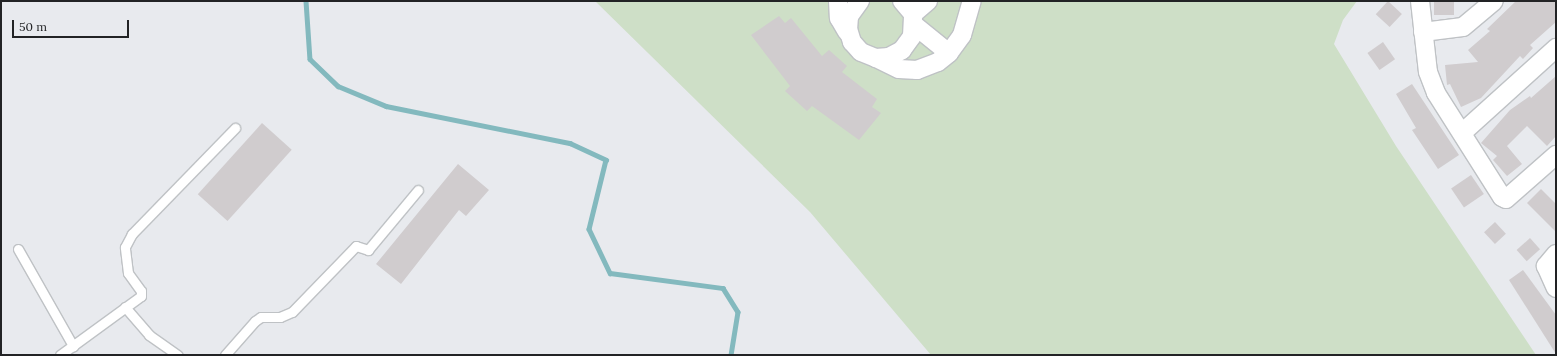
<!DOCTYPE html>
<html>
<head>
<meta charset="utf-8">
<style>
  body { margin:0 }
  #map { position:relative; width:1557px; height:356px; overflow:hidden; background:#e8eaee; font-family:Lora,serif }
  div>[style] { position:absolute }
  .green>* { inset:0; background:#cedfc7 }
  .stream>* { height:4.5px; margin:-2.25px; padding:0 2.25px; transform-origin:2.25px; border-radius:2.25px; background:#83b9be }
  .building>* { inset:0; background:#d0ccce; transform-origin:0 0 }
  .roads { filter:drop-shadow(1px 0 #bfc2c5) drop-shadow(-1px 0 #bfc2c5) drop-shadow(0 1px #bfc2c5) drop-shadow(0 -1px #bfc2c5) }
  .service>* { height:9px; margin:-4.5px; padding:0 4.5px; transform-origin:4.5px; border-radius:4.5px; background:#fff }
  .minor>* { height:18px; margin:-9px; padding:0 9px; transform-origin:9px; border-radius:9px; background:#fff }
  span { translate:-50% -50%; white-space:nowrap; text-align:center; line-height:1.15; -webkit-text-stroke:3.5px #e8eaee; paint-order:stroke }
  .frame { position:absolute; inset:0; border:2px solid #222325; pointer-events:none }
  .scale { position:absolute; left:12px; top:20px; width:117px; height:18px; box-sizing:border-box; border:2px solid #222325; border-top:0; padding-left:5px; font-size:12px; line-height:14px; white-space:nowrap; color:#222325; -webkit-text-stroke:3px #e8eaee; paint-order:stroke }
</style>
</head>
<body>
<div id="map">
  <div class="green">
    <div style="clip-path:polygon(595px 1px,1357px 1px,1343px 20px,1334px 44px,1396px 146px,1536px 355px,931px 355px,810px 212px)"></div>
  </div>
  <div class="stream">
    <div style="left:306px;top:1px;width:58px;rotate:86.1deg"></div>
    <div style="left:310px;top:59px;width:39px;rotate:44deg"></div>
    <div style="left:338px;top:86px;width:52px;rotate:22.6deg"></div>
    <div style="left:386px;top:106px;width:188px;rotate:11.4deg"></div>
    <div style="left:570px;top:143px;width:40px;rotate:25deg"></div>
    <div style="left:606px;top:160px;width:71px;rotate:103.8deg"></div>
    <div style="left:589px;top:229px;width:49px;rotate:64.5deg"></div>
    <div style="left:610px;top:273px;width:114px;rotate:7.6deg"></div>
    <div style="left:723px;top:288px;width:28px;rotate:58deg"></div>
    <div style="left:738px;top:312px;width:44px;rotate:99.2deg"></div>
  </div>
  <div class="building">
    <div style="left:1388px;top:1px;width:19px;height:18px;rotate:43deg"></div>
    <div style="left:1434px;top:1px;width:20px;height:14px"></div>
    <div style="clip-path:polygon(1516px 1px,1556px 1px,1556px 22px,1530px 45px,1533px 48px,1523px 59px,1520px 56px,1481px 98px,1461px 107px,1450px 84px,1447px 85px,1445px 65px,1478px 62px,1468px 50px,1490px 31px,1487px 29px)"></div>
    <div style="clip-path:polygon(779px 16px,785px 23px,791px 18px,822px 56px,829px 50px,847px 66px,842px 72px,877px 99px,872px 107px,881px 113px,859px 140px,812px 106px,807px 111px,785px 91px,790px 86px,751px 35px)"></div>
    <div style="left:1383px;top:42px;width:21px;height:19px;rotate:55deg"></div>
    <div style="clip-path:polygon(1556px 76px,1556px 136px,1547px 146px,1527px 126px,1507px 146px,1522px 164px,1507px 176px,1493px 160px,1497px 156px,1481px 143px,1510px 110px,1530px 96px,1531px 98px)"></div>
    <div style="clip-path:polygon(1412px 84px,1459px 155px,1438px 169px,1412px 130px,1416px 128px,1396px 94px)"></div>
    <div style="left:262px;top:123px;width:40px;height:96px;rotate:42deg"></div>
    <div style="clip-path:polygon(458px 164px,489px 190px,466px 216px,459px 210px,401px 284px,376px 264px)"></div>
    <div style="left:1471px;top:175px;width:23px;height:24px;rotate:56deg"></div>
    <div style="clip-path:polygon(1541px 189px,1556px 204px,1556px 232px,1527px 203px)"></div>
    <div style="left:1495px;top:222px;width:16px;height:15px;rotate:47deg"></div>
    <div style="left:1530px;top:238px;width:15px;height:18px;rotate:48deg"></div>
    <div style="clip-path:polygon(1523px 270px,1556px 315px,1556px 354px,1509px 280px)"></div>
  </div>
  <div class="roads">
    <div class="service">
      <div style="left:18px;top:249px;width:112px;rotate:60.4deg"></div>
      <div style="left:125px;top:307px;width:37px;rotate:49deg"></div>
      <div style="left:149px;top:335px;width:35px;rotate:35deg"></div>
      <div style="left:60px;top:355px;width:100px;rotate:-36.1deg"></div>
      <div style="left:141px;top:296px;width:5px;rotate:-90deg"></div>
      <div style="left:141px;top:291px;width:22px;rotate:-126deg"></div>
      <div style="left:128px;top:273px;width:26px;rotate:-97deg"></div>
      <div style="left:125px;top:247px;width:15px;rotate:-62deg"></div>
      <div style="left:132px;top:234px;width:148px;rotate:-45.8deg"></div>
      <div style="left:225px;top:355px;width:45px;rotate:-48.6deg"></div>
      <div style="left:255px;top:321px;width:7px;rotate:-34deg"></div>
      <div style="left:261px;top:317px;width:19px"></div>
      <div style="left:280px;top:317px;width:13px;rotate:-23deg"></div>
      <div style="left:292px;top:312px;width:92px;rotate:-45.9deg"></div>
      <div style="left:356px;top:246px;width:13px;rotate:18deg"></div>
      <div style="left:368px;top:250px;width:78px;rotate:-50.2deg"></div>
    </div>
    <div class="minor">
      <div style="left:838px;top:1px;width:17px;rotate:87deg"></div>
      <div style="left:839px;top:18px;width:16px;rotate:60deg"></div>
      <div style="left:860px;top:1px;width:19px;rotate:126deg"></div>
      <div style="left:849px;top:16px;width:13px;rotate:94deg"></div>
      <div style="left:848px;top:29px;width:14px;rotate:73deg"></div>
      <div style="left:852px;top:42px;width:13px;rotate:48deg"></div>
      <div style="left:861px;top:52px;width:16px;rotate:22deg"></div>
      <div style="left:876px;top:58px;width:13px;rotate:-4deg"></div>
      <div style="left:889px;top:57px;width:15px;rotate:-28deg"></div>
      <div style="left:902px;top:50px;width:17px;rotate:-54deg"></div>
      <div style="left:912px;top:36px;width:22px;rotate:-87deg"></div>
      <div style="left:913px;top:14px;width:17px;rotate:-130deg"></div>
      <div style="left:1420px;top:1px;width:71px;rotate:83.6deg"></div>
      <div style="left:1428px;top:72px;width:22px;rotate:69deg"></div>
      <div style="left:1436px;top:93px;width:123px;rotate:57.6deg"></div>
      <div style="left:1502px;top:197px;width:4px;rotate:27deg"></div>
      <div style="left:1506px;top:199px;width:67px;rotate:-41.3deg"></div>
      <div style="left:913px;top:14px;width:20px;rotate:-41deg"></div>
      <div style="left:913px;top:24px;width:46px;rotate:38.9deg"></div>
      <div style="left:1423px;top:32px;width:40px;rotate:-7.1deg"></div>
      <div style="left:1463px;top:27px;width:40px;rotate:-40deg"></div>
      <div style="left:876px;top:58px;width:25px;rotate:26deg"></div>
      <div style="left:899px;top:69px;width:18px;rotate:3deg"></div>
      <div style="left:917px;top:70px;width:22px;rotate:-21deg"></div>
      <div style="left:938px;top:62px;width:14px;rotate:-39deg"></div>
      <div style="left:949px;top:53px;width:22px;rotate:-54deg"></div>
      <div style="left:962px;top:35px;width:35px;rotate:-74deg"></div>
      <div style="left:1462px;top:133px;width:127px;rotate:-42.1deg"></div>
      <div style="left:1556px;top:254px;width:16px;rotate:130deg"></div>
      <div style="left:1546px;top:266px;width:24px;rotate:66deg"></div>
    </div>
  </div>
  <div class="frame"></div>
  <div class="scale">50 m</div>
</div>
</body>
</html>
